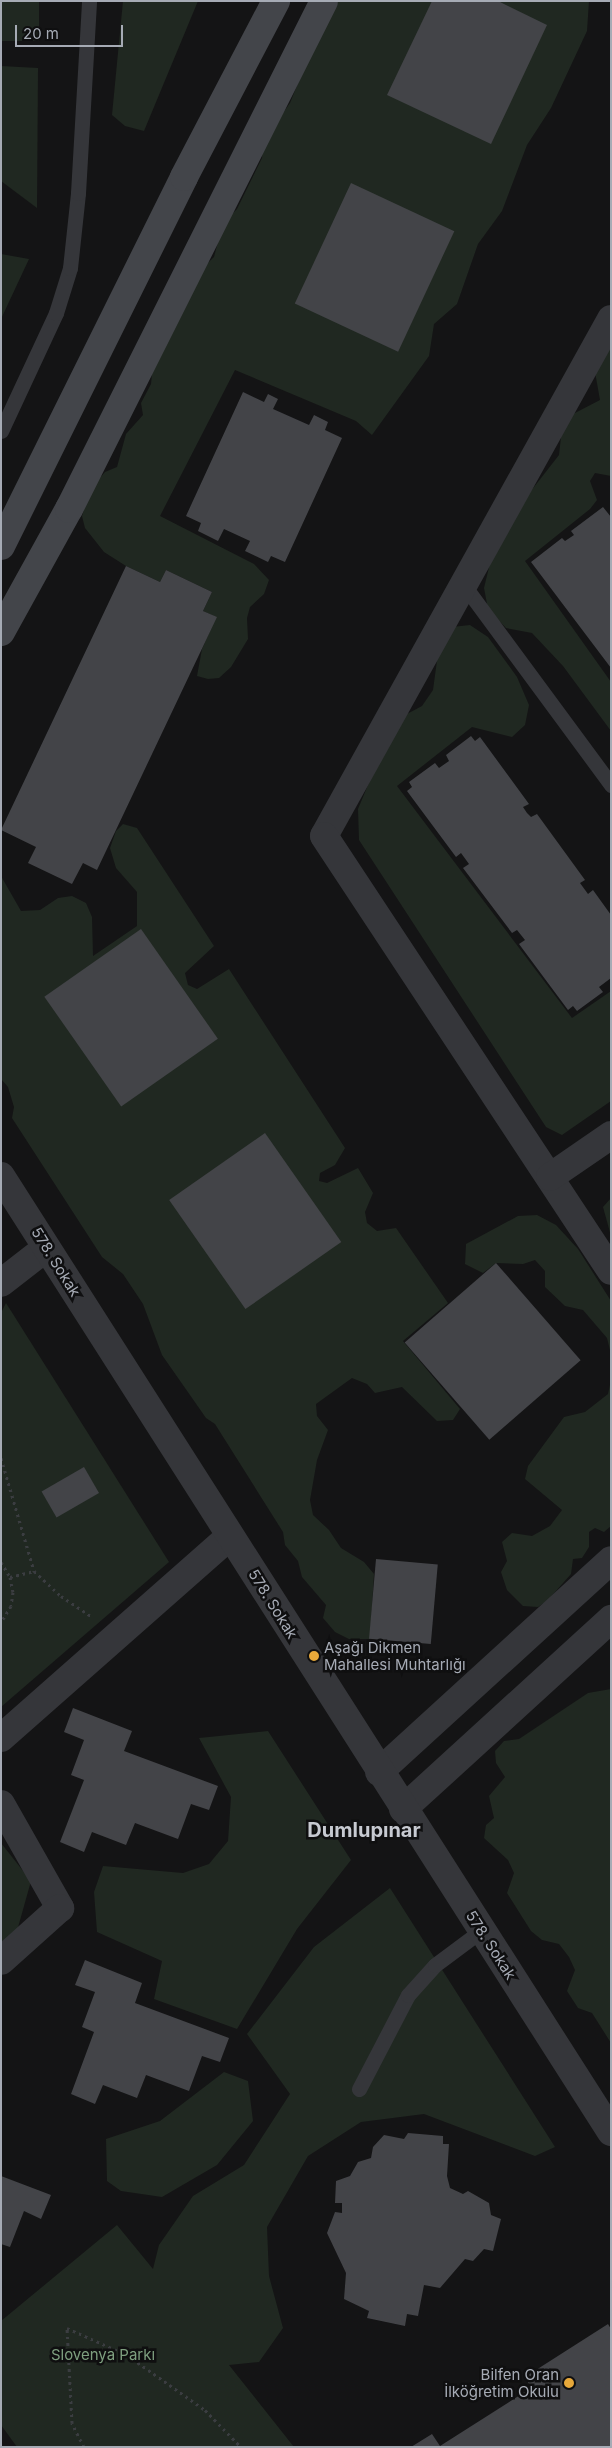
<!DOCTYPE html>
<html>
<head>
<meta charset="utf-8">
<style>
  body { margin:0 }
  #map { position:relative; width:612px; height:2448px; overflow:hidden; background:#141415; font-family:Inter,sans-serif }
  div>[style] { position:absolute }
  .green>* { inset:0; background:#202821; transform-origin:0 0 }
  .building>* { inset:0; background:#434448; transform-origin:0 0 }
  .path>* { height:3px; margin-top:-1.5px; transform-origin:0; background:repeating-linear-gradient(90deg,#3b3d41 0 2.5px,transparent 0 6.5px) }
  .service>* { height:15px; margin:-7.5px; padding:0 7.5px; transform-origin:7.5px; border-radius:7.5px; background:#35363a }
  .minor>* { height:28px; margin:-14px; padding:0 14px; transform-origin:14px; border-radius:14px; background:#35363a }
  .tertiary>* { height:28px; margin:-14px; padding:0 14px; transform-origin:14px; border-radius:14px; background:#35363a }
  .secondary>* { height:28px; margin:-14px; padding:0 14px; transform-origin:14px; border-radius:14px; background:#43454a }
  .dots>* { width:14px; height:14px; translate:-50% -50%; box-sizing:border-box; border:2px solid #0f0f10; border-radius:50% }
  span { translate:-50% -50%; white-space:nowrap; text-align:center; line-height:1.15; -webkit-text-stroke:5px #0f0f10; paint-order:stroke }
  .street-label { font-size:15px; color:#a6abb5 }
  .poi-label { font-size:15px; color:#a6abb5 }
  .left { translate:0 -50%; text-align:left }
  .right { translate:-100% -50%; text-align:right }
  .park-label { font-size:15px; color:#7e9f7f }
  .district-label { font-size:20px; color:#c7cad1; font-weight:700 }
  .frame { position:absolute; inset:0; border:2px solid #a6abb5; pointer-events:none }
  .scale { position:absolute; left:15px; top:25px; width:108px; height:22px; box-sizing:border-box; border:2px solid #a6abb5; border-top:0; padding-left:6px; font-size:15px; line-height:18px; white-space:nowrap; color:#a6abb5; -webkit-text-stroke:4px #0f0f10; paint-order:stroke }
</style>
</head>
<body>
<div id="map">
  <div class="green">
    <div style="left:1px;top:1px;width:38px;height:40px"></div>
    <div style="clip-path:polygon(123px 1px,198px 1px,144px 131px,125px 126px,112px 115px)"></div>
    <div style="clip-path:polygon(331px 1px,589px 1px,587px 31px,551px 108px,527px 145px,502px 211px,478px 244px,457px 304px,434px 324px,429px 356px,372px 435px,356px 421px,235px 370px,160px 516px,254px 564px,269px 580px,264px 594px,250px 607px,247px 618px,248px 639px,231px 667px,219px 678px,208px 679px,197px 676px,202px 649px,216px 617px,203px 611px,212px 592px,166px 570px,160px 582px,126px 566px,104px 552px,85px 528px,82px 516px,90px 489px,105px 472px,117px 467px,126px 434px,143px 415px,141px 403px,151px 384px,153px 363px,190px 280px,214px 257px,223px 223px,237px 209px,262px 158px,263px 142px,290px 103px)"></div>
    <div style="clip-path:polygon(1px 66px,38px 68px,37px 208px,1px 181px)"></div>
    <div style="clip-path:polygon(1px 254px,29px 259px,1px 319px)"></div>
    <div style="clip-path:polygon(611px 340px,611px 476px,595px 473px,590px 481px,597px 500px,590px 509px,525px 561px,611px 682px,611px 731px,563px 666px,532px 633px,506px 628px,488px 609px,484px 588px,491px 559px,527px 496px,559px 455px,562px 428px,573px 414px,600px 400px,595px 372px)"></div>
    <div style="clip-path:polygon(470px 625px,488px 637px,517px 677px,529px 705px,525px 725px,512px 737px,472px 727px,397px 786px,572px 1018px,611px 991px,611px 1101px,562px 1135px,546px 1127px,359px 840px,358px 809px,378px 761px,407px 714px,422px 706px,433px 690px,439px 646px,452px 627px)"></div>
    <div style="clip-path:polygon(123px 824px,137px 828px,214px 946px,185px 973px,188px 985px,197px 989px,229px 969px,345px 1148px,335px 1165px,320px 1173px,319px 1181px,327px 1183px,358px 1168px,373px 1193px,365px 1212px,367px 1223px,377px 1231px,396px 1228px,448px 1303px,403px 1341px,460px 1409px,453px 1420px,437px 1421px,402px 1387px,375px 1393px,367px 1384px,352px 1378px,316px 1404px,317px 1416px,328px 1430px,317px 1460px,310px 1500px,313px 1515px,329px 1530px,341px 1548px,364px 1562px,374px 1574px,370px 1639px,349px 1639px,335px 1632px,323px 1618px,326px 1605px,302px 1577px,298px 1561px,285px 1545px,283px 1532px,215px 1424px,206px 1418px,162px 1355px,143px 1304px,123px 1274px,102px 1257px,12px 1118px,14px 1107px,8px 1087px,1px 1079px,1px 876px,21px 911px,40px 910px,58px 898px,72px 896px,86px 903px,92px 917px,93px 956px,137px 926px,137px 892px,116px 868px,110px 848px,116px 831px)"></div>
    <div style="clip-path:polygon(611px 1198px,611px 1236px,603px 1207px)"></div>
    <div style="clip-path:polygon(537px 1215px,556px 1225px,578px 1249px,611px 1301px,611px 1354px,607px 1338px,583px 1310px,565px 1306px,545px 1287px,545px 1271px,535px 1260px,523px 1264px,496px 1263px,483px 1273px,465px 1264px,466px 1244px,518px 1216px)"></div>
    <div style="clip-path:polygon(6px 1303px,169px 1562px,1px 1707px,1px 1313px)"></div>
    <div style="clip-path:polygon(611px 1380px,611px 1526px,604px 1532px,595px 1528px,589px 1532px,589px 1547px,582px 1558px,573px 1559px,571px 1574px,548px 1600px,538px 1607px,523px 1606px,507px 1590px,501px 1572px,507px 1561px,502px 1542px,512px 1533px,532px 1536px,550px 1526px,562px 1510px,525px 1479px,528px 1466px,564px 1417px,585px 1412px,608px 1394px)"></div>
    <div style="clip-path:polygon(611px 1689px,611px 2043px,592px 2013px,578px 2008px,567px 1991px,575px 1970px,569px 1957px,559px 1944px,542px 1940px,531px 1931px,507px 1893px,514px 1873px,508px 1860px,484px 1838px,486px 1825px,494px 1818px,489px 1796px,505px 1777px,496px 1763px,495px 1751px,504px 1741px,519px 1739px,588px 1693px)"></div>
    <div style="clip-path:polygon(268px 1731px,351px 1860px,297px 1929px,237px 2029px,154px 1999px,162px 1961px,97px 1932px,94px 1892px,103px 1866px,183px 1873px,209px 1864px,228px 1841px,231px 1797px,199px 1738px)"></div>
    <div style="clip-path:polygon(1px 1843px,31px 1881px,17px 1931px,1px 1946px)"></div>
    <div style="clip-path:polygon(390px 1888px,555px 2147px,535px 2156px,424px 2114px,361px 2122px,308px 2156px,267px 2227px,269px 2276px,283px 2328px,259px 2362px,229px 2365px,294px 2447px,17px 2447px,1px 2425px,1px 2321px,117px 2225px,153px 2269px,159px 2245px,193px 2196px,244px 2165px,290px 2094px,247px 2034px,314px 1947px)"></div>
    <div style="clip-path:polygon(224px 2072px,248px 2081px,253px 2121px,217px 2165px,162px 2197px,121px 2191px,107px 2181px,106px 2139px,160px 2121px)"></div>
  </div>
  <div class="building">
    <div style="clip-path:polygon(432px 1px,498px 1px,547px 25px,491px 144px,387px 95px)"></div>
    <div style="left:351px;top:183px;width:114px;height:133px;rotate:25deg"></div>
    <div style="clip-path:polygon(243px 392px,264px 402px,268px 394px,278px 399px,273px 409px,309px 425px,314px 415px,328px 422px,325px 430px,342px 438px,285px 562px,271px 556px,268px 562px,245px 551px,250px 541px,224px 529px,218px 541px,198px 531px,201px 523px,186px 516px)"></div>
    <div style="clip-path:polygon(603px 507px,611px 517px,611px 668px,531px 562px,562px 538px,565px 541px,574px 535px,571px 531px)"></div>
    <div style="clip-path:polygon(126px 566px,160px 582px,166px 570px,212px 592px,203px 611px,217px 617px,97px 870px,83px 863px,72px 884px,28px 863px,36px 847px,1px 830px)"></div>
    <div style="clip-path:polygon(471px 736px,475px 741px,480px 737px,529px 804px,523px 807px,527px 813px,531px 817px,537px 814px,585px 880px,580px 883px,588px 894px,593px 890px,611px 915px,611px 978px,599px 987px,603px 992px,577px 1011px,573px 1006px,568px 1010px,519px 944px,525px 940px,517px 930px,512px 933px,463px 868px,469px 864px,461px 853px,456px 857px,407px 791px,412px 787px,409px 782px,435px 763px,439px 768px,449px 761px,446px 755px)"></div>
    <div style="left:141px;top:929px;width:134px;height:118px;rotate:55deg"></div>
    <div style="left:265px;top:1133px;width:133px;height:117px;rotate:55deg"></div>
    <div style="left:496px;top:1263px;width:129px;height:121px;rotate:49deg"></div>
    <div style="left:84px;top:1467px;width:30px;height:49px;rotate:60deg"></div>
    <div style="left:376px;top:1559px;width:62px;height:80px;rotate:5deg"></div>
    <div style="clip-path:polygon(73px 1708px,132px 1731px,124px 1751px,218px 1786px,209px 1810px,191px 1804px,178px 1839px,135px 1823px,126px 1845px,92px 1832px,84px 1852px,60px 1842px,84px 1780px,71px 1775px,84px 1740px,64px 1732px)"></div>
    <div style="clip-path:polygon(85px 1960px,142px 1983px,135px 2003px,229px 2038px,220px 2062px,202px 2056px,189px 2091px,146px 2075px,137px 2098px,103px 2085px,95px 2104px,71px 2094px,94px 2032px,82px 2027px,95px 1992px,75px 1985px)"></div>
    <div style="clip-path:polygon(408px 2133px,443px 2136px,443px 2144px,449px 2144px,447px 2176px,450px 2188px,463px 2194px,468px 2191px,489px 2203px,491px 2215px,501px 2219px,493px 2251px,484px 2249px,473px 2261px,465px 2259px,440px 2288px,424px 2285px,418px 2316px,407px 2314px,405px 2326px,367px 2318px,369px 2311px,344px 2299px,346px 2273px,327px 2233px,335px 2212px,342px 2213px,342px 2203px,335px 2203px,336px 2181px,350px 2176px,358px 2162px,371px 2158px,373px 2147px,384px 2135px,404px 2139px)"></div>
    <div style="clip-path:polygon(1px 2176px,51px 2195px,41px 2219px,24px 2211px,10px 2247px,1px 2244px)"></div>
    <div style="clip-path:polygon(608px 2324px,611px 2329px,611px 2447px,411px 2447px,432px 2434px,440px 2446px,531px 2388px,525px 2377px)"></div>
  </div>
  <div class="path">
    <div style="left:1px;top:1458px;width:118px;rotate:73.7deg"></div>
    <div style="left:34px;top:1571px;width:37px;rotate:43deg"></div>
    <div style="left:61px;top:1596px;width:36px;rotate:34deg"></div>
    <div style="left:1px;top:1562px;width:17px;rotate:59deg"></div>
    <div style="left:10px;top:1577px;width:15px;rotate:79deg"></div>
    <div style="left:13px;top:1592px;width:14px;rotate:98deg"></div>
    <div style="left:11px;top:1606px;width:19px;rotate:122deg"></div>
    <div style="left:10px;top:1577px;width:25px;rotate:-14deg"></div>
    <div style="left:84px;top:2447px;width:27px;rotate:-117deg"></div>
    <div style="left:72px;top:2423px;width:95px;rotate:-93deg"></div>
    <div style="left:67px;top:2328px;width:66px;rotate:24.2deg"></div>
    <div style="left:127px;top:2355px;width:95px;rotate:35.2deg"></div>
    <div style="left:205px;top:2410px;width:52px;rotate:45.8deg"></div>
  </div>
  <div class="service">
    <div style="left:1px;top:431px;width:130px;rotate:-65deg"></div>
    <div style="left:56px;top:313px;width:47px;rotate:-72.7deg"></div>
    <div style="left:70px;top:268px;width:75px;rotate:-83.9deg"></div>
    <div style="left:78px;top:193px;width:192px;rotate:-86.7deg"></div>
    <div style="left:463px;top:584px;width:250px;rotate:53.6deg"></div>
    <div style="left:359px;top:2089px;width:106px;rotate:-62.5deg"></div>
    <div style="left:408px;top:1995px;width:40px;rotate:-48deg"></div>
    <div style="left:435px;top:1965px;width:59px;rotate:-36.7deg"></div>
  </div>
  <div class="minor">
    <div style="left:611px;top:319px;width:591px;rotate:119.04deg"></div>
    <div style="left:324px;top:836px;width:521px;rotate:56.58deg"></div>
    <div style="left:550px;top:1177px;width:74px;rotate:-34.5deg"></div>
    <div style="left:1px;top:1283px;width:57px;rotate:-37.9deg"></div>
    <div style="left:1px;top:1738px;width:305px;rotate:-41.4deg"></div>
    <div style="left:379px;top:1772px;width:314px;rotate:-42.4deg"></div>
    <div style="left:1px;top:1804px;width:120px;rotate:60.4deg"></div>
    <div style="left:60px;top:1908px;width:79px;rotate:138.1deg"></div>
    <div style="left:403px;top:1809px;width:282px;rotate:-42.4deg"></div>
  </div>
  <div class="tertiary">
    <div style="left:1px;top:1176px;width:1134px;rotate:57.46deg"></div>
  </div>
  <div class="secondary">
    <div style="left:1px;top:546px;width:412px;rotate:-63.6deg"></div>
    <div style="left:184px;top:177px;width:199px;rotate:-62.4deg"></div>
    <div style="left:1px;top:632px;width:141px;rotate:-61.1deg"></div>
    <div style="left:69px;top:509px;width:568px;rotate:-63.34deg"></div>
  </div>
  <div class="dots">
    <div style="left:314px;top:1656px;background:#e7a83a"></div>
    <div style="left:569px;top:2383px;background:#e7a83a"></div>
  </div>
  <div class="street-label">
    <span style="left:56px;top:1262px;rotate:58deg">578. Sokak</span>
    <span style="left:273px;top:1604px;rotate:58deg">578. Sokak</span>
    <span style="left:491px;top:1945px;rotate:57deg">578. Sokak</span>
  </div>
  <div class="poi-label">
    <span class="left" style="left:324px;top:1656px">Aşağı Dikmen<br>Mahallesi Muhtarlığı</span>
    <span class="right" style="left:559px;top:2383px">Bilfen Oran<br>İlköğretim Okulu</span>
  </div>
  <div class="park-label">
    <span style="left:103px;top:2355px">Slovenya Parkı</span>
  </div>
  <div class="district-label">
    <span style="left:364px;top:1830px">Dumlupınar</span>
  </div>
  <div class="frame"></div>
  <div class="scale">20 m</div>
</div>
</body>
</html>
